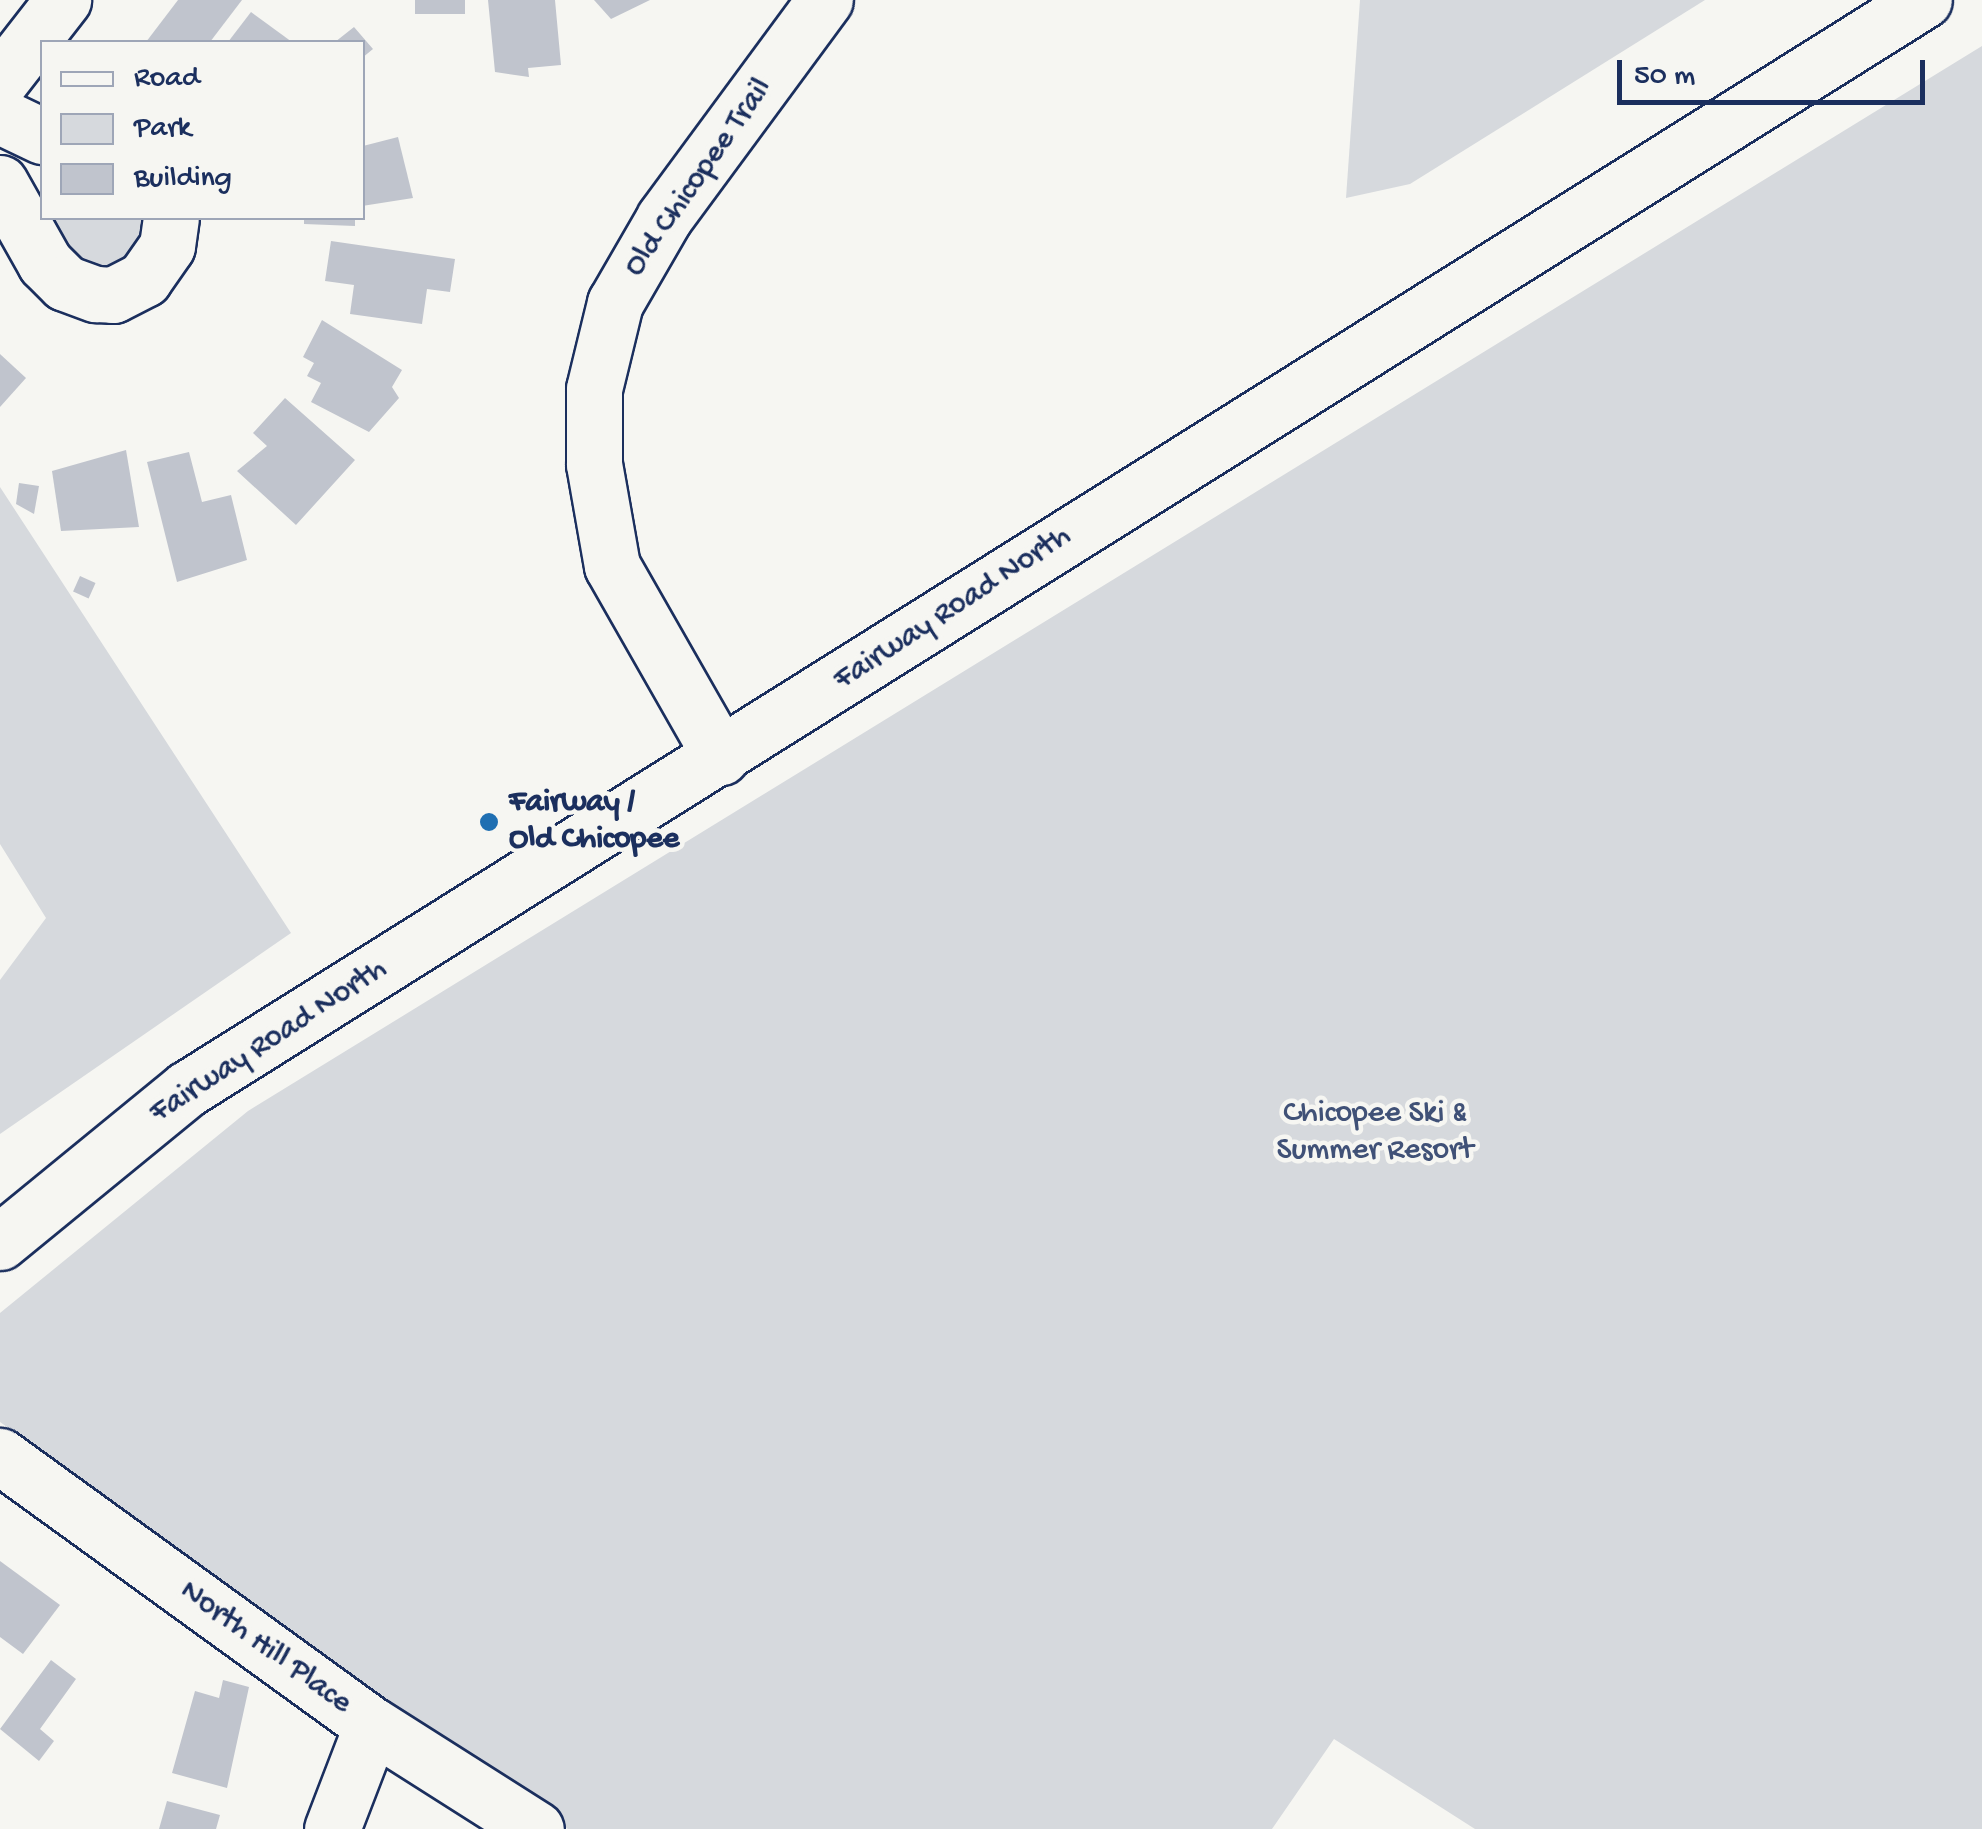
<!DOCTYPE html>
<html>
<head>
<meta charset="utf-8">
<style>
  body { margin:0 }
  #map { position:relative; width:1982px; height:1829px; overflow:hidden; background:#f6f6f2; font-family:"Gochi Hand",sans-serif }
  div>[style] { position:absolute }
  .green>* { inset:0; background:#d6d9dd }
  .building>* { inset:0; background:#c0c4cd; transform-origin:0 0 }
  .roads { filter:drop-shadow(2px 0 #1b2f5e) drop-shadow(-2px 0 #1b2f5e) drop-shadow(0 2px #1b2f5e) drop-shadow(0 -2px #1b2f5e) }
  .minor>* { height:55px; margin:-27.5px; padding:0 27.5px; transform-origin:27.5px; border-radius:27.5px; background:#f6f6f2 }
  .major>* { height:55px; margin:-27.5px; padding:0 27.5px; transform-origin:27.5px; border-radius:27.5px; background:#f6f6f2 }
  .dots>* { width:28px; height:28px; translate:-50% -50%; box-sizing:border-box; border:5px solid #f6f6f2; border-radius:50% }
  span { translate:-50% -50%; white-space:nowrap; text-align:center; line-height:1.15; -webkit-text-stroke:9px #f6f6f2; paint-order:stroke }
  .street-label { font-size:32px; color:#1b2f5e }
  .poi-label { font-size:32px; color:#1b2f5e; font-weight:700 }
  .left { translate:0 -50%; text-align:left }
  .park-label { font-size:32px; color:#405177 }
  .legend { position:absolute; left:40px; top:40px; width:325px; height:180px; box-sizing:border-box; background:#f6f6f2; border:2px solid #9ea6b7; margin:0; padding:12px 18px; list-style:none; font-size:30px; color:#1b2f5e }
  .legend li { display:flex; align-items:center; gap:20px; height:50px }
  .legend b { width:50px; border:2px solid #9ea6b7 }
  .scale { position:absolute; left:1617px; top:60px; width:308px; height:45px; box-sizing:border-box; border:5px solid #1b2f5e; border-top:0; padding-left:12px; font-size:30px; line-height:35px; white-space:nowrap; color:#1b2f5e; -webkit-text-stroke:8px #f6f6f2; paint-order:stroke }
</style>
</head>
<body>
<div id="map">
  <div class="green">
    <div style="clip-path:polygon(1360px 0,1705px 0,1410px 184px,1346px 198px)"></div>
    <div style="clip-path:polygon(1982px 46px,1982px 1829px,1475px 1829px,1334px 1739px,1272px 1829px,568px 1829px,0 1422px,0 1313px,248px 1111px)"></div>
    <div style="clip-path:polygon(47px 218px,148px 218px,134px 257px,103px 269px,73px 260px)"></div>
    <div style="clip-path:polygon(0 487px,291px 933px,0 1134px,0 980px,46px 918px,0 844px)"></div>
  </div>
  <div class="building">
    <div style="clip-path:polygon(178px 0,242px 0,210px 42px,146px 42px)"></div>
    <div style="left:415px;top:0;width:50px;height:14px"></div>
    <div style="clip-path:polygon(488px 0,555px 0,561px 65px,528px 68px,529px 77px,495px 72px)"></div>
    <div style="clip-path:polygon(594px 0,650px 0,611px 19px)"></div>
    <div style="clip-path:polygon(251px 12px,292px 42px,228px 42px)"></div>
    <div style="clip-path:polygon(354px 27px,373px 49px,362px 58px,362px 42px,335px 42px)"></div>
    <div style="clip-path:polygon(398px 137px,413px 198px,362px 206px,363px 146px)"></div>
    <div style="clip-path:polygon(304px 218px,355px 218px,355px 226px,304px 224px)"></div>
    <div style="clip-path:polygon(331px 241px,455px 259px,450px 292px,427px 289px,422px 324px,350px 314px,354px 285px,325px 281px)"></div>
    <div style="clip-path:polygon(322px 320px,402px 370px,392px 387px,399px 398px,369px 432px,311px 402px,321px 383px,307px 376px,314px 363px,303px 357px)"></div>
    <div style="clip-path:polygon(0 354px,26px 378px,0 407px)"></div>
    <div style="clip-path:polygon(285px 398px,355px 460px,296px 525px,237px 471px,267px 446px,253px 433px)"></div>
    <div style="clip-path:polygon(126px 450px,139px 527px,61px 531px,52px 471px)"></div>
    <div style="clip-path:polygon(189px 452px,202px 502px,231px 495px,247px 560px,177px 582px,147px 462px)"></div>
    <div style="clip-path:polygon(19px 483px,39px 486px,34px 514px,16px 504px)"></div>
    <div style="left:80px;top:576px;width:17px;height:17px;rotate:24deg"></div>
    <div style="clip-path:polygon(0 1561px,60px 1605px,23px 1654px,0 1637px)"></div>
    <div style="clip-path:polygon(51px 1660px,76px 1679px,40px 1729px,54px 1741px,39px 1761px,0 1729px)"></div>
    <div style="clip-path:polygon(223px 1680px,249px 1687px,227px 1788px,172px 1773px,195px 1691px,219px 1698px)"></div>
    <div style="clip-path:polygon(167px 1801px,220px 1815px,216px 1829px,159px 1829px)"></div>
  </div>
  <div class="roads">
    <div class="minor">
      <div style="left:0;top:81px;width:103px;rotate:-52.1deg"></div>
      <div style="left:0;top:116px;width:47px;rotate:25.5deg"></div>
      <div style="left:0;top:183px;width:92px;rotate:60.6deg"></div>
      <div style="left:45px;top:263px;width:28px;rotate:45deg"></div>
      <div style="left:65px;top:283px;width:33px;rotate:20deg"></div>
      <div style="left:96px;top:294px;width:17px;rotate:3deg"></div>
      <div style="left:113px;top:295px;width:35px;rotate:-27deg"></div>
      <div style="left:144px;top:279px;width:40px;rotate:-55.1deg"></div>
      <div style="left:167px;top:246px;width:28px;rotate:-82deg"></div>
      <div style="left:721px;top:757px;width:220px;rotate:-119.7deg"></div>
      <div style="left:612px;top:566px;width:104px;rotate:-100deg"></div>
      <div style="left:594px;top:464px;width:75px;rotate:-90deg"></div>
      <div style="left:594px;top:389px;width:89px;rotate:-76.3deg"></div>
      <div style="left:615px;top:303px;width:98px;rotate:-60deg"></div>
      <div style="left:664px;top:218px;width:271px;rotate:-53.6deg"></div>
      <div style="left:0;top:1456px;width:459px;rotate:35.9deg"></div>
      <div style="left:372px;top:1725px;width:194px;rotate:32.4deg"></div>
      <div style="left:332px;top:1829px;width:111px;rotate:-69deg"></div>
    </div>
    <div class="major">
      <div style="left:0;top:1242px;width:242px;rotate:-39.3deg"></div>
      <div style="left:187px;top:1089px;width:2050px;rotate:-32.09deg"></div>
    </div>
  </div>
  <div class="dots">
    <div style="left:489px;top:822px;background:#1f6fb2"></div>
  </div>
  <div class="street-label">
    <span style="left:699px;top:178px;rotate:-55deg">Old Chicopee Trail</span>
    <span style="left:953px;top:609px;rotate:-33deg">Fairway Road North</span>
    <span style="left:269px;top:1042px;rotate:-33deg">Fairway Road North</span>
    <span style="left:265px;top:1648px;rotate:36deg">North Hill Place</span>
  </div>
  <div class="poi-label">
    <span class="left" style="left:509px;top:822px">Fairway /<br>Old Chicopee</span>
  </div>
  <div class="park-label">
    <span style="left:1375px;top:1133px">Chicopee Ski &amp;<br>Summer Resort</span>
  </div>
  <ul class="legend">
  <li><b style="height:12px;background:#f6f6f2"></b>Road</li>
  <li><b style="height:28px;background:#d6d9dd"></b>Park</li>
  <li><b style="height:28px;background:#c0c4cd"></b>Building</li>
  </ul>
  <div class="scale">50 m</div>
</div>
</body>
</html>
